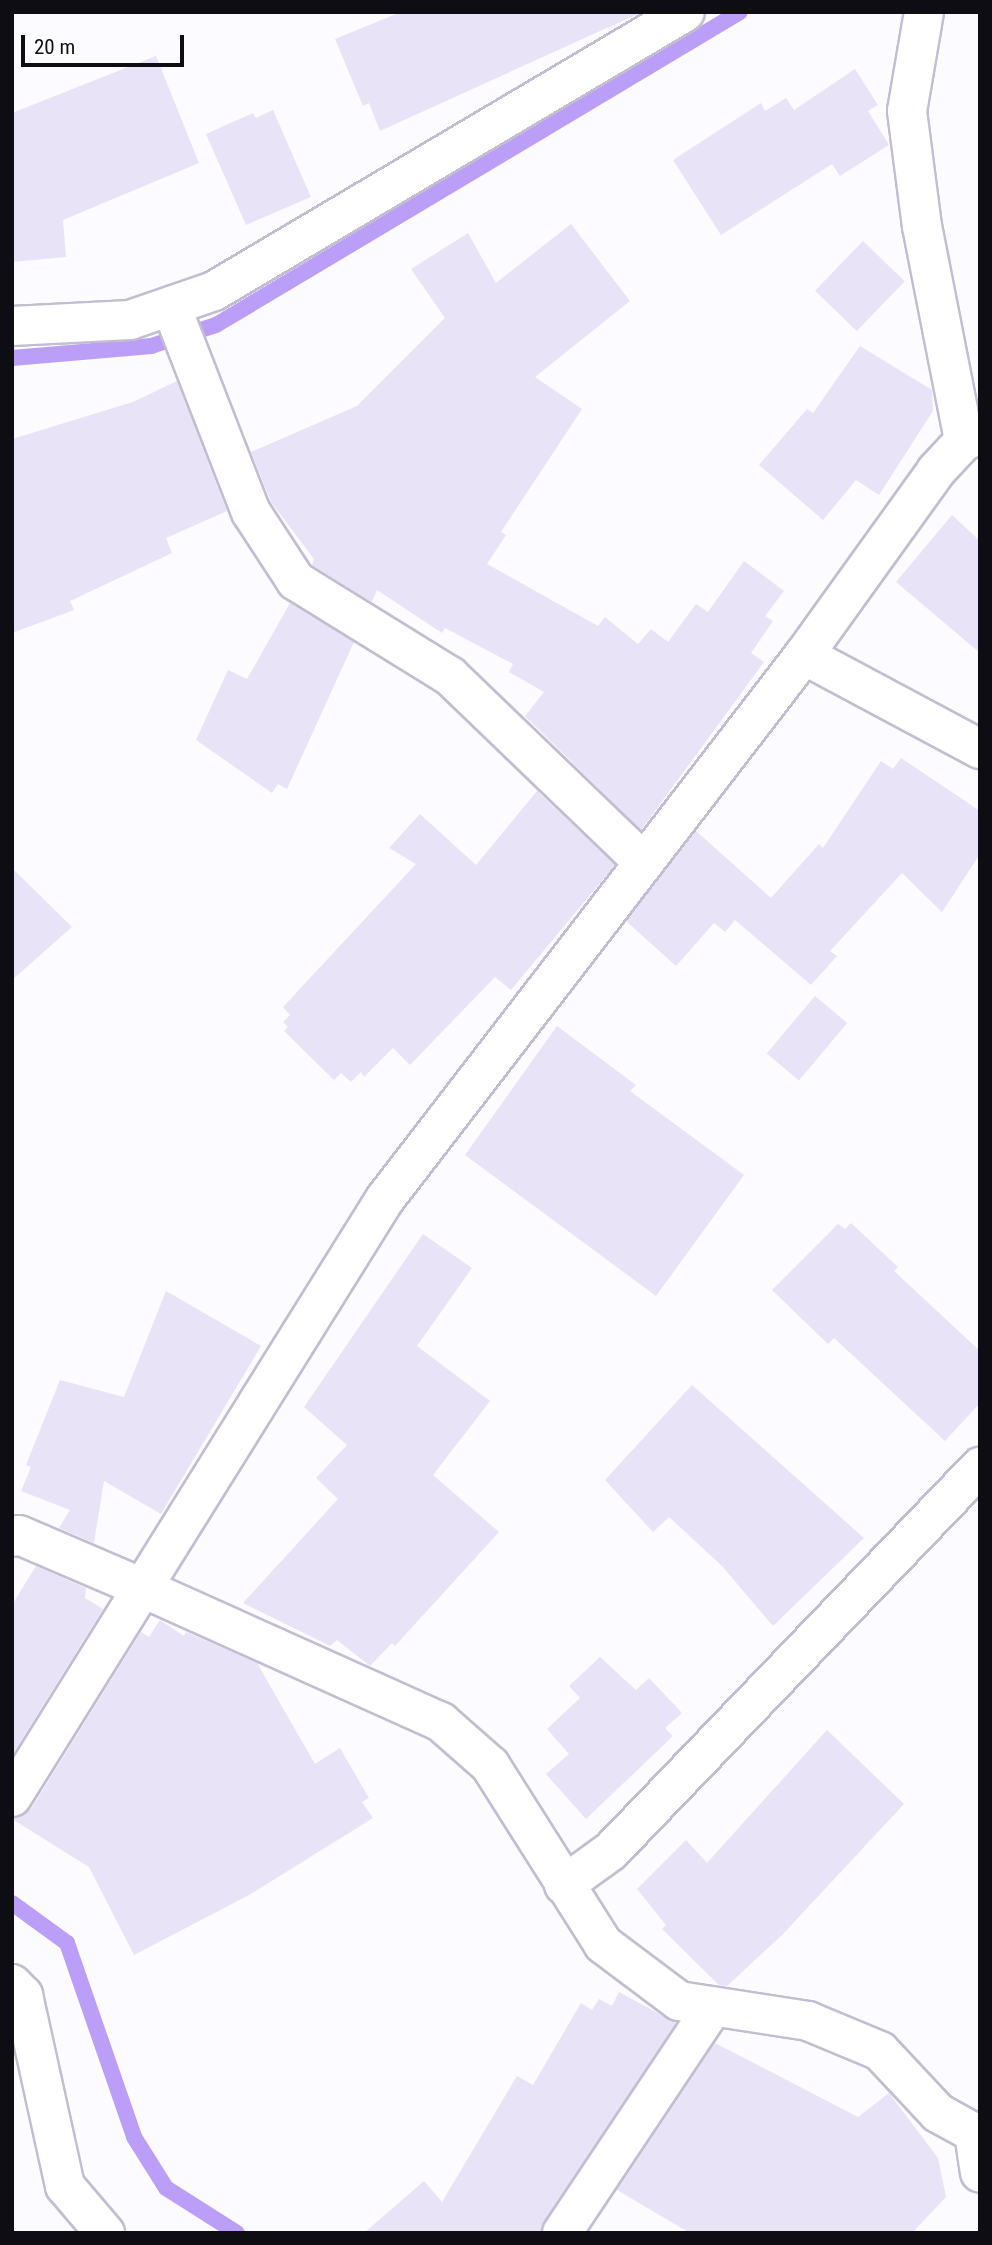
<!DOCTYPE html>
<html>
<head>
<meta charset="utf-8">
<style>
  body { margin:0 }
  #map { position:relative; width:992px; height:2245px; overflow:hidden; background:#fcfbff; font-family:"Roboto Condensed",sans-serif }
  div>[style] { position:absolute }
  .stream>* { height:16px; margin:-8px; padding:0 8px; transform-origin:8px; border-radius:8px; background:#ba9ef8 }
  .building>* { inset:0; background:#e8e3f6; transform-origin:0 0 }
  .roads { filter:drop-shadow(2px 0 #c2bdd1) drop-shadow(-2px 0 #c2bdd1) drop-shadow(0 2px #c2bdd1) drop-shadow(0 -2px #c2bdd1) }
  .minor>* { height:38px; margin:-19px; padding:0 19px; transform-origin:19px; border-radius:19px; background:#fff }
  span { translate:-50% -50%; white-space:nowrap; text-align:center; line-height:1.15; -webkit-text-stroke:6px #fff; paint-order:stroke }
  .frame { position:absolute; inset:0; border:14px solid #0f0d14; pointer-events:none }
  .scale { position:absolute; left:21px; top:35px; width:163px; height:32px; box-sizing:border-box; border:4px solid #0f0d14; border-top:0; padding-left:9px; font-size:21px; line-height:24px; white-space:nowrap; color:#0f0d14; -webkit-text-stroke:5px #fff; paint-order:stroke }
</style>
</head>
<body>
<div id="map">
  <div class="stream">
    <div style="left:12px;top:358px;width:140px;rotate:-4.9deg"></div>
    <div style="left:151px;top:346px;width:68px;rotate:-17.9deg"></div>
    <div style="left:216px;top:325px;width:610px;rotate:-30.85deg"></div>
    <div style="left:12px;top:1903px;width:68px;rotate:36deg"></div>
    <div style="left:67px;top:1943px;width:205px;rotate:70.9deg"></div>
    <div style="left:134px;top:2137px;width:60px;rotate:57.9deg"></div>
    <div style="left:166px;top:2188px;width:84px;rotate:32.4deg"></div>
  </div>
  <div class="building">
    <div style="clip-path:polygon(401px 12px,642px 12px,380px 131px,369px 103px,363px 106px,335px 39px)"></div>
    <div style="clip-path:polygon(156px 56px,199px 163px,63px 220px,66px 257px,12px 262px,12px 113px)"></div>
    <div style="clip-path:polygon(855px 69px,878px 105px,868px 111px,889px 145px,840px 176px,832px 164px,721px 235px,673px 160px,761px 103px,765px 111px,786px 98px,794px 110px)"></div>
    <div style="clip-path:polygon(273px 110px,311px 197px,246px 225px,206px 134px,253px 113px,256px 118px)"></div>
    <div style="clip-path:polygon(571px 224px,630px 301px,535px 377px,582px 409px,501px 532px,506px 535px,487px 564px,598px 626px,605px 617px,638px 644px,651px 629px,668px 642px,696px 604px,708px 612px,744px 561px,784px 591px,765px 616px,773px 621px,751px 653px,764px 662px,641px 830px,525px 716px,544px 692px,509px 672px,513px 664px,445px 628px,442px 633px,377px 590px,372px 602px,312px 565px,314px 559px,271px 502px,251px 452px,357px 406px,445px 318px,411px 269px,468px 233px,496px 283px)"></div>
    <div style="left:863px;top:241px;width:58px;height:69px;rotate:44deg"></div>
    <div style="clip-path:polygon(860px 346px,932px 390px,933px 411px,879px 495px,856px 480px,823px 520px,759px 465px,807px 409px,813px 413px)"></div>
    <div style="clip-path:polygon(177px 381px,227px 511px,166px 538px,172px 553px,70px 601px,74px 610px,12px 633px,12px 439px,133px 402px)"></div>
    <div style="clip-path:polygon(952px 515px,980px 541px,980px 653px,896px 582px)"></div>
    <div style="clip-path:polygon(290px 603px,354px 642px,287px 789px,278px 784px,272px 793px,196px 740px,228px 670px,247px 679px)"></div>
    <div style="clip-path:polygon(901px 758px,980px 811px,980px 854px,942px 912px,902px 873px,830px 951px,837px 956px,811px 985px,735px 920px,725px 932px,714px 923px,676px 966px,626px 921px,696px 831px,771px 898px,819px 844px,823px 848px,881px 761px,893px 769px)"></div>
    <div style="clip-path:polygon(537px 791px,615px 865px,511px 990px,495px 977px,410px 1065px,393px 1048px,364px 1077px,361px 1072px,351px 1082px,341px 1073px,334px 1080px,284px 1031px,288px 1027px,283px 1022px,290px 1015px,283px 1007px,416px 864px,389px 848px,420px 814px,476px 865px)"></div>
    <div style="clip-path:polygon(12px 868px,72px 927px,12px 980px)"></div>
    <div style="left:815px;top:996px;width:42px;height:75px;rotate:40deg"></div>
    <div style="clip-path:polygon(557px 1026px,636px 1085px,630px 1091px,744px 1175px,656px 1296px,465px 1155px)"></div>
    <div style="clip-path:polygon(851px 1223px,898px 1267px,894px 1271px,980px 1351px,980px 1403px,945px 1441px,834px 1338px,828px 1344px,772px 1290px,838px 1224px,845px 1229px)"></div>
    <div style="clip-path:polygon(423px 1234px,472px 1268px,417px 1346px,490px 1401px,433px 1475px,499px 1532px,395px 1646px,392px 1643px,370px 1666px,337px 1640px,330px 1646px,243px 1603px,338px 1499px,316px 1478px,347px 1445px,304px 1407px)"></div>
    <div style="clip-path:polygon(166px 1291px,261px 1346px,161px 1514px,104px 1481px,94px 1543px,59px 1528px,70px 1510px,21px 1491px,31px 1467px,26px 1465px,60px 1380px,124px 1397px)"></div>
    <div style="clip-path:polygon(692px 1385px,864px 1538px,773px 1626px,722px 1566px,669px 1517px,653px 1532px,605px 1480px)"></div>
    <div style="clip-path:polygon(36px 1566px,86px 1588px,85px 1598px,103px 1609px,12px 1755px,12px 1605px)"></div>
    <div style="clip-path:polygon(160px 1620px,184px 1636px,186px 1632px,257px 1663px,315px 1764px,340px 1748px,369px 1798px,362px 1802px,373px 1818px,249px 1895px,134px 1955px,89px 1867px,12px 1819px,31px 1809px,141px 1632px,149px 1637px)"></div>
    <div style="clip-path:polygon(600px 1657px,636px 1690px,649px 1678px,682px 1713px,665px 1728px,673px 1736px,586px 1819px,546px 1774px,569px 1754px,547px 1729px,580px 1698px,569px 1686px)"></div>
    <div style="clip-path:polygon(827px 1730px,904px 1804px,783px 1934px,727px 1986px,719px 1985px,662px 1929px,666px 1925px,637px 1889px,686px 1840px,707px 1863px)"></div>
    <div style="clip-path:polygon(619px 1992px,676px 2023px,544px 2221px,540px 2233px,364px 2233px,424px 2181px,442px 2202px,517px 2076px,533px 2085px,581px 2003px,592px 2010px,599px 1999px,612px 2006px)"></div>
    <div style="clip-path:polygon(715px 2043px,858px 2117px,889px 2093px,938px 2158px,946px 2197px,912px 2233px,690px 2233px,617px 2190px)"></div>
  </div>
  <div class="roads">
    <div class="minor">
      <div style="left:924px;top:12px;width:100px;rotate:99.7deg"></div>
      <div style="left:907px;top:111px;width:116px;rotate:82.6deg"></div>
      <div style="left:922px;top:226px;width:219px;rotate:78.9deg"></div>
      <div style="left:171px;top:306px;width:221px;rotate:68.8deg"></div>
      <div style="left:251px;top:512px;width:82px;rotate:56.9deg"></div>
      <div style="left:296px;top:581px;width:181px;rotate:31.7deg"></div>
      <div style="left:450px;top:676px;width:269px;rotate:43.9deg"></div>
      <div style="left:12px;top:326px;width:118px;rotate:-2.9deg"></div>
      <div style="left:130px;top:320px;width:89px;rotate:-19deg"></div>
      <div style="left:214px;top:291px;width:547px;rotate:-30.64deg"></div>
      <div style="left:804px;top:655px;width:200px;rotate:28.1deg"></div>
      <div style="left:12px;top:1537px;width:7px;rotate:-16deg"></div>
      <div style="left:19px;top:1535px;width:137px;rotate:23.2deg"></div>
      <div style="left:145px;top:1589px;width:325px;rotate:24.2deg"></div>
      <div style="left:441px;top:1722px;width:65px;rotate:41.3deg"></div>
      <div style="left:490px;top:1765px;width:212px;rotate:57.7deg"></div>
      <div style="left:603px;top:1944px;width:95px;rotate:36.9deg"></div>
      <div style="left:679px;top:2001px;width:131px;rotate:8.8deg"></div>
      <div style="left:808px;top:2021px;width:78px;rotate:22.6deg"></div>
      <div style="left:880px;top:2051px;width:85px;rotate:46.9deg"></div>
      <div style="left:938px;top:2113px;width:48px;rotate:28.7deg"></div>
      <div style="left:12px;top:1797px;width:705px;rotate:-58.05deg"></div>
      <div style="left:385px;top:1199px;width:687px;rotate:-52.4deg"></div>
      <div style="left:804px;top:655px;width:226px;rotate:-54.3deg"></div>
      <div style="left:936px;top:471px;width:41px;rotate:-47deg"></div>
      <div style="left:964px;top:441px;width:17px;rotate:-21deg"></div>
      <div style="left:564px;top:1885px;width:58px;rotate:-35.9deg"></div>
      <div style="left:611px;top:1851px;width:533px;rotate:-46.14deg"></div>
      <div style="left:12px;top:1984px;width:16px;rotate:45deg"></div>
      <div style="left:23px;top:1995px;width:196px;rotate:77.6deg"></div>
      <div style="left:65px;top:2186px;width:62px;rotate:49.6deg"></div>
      <div style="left:974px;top:2133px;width:40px;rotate:81.5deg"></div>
      <div style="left:562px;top:2233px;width:272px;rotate:-56.3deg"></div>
    </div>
  </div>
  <div class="frame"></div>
  <div class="scale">20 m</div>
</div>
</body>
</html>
